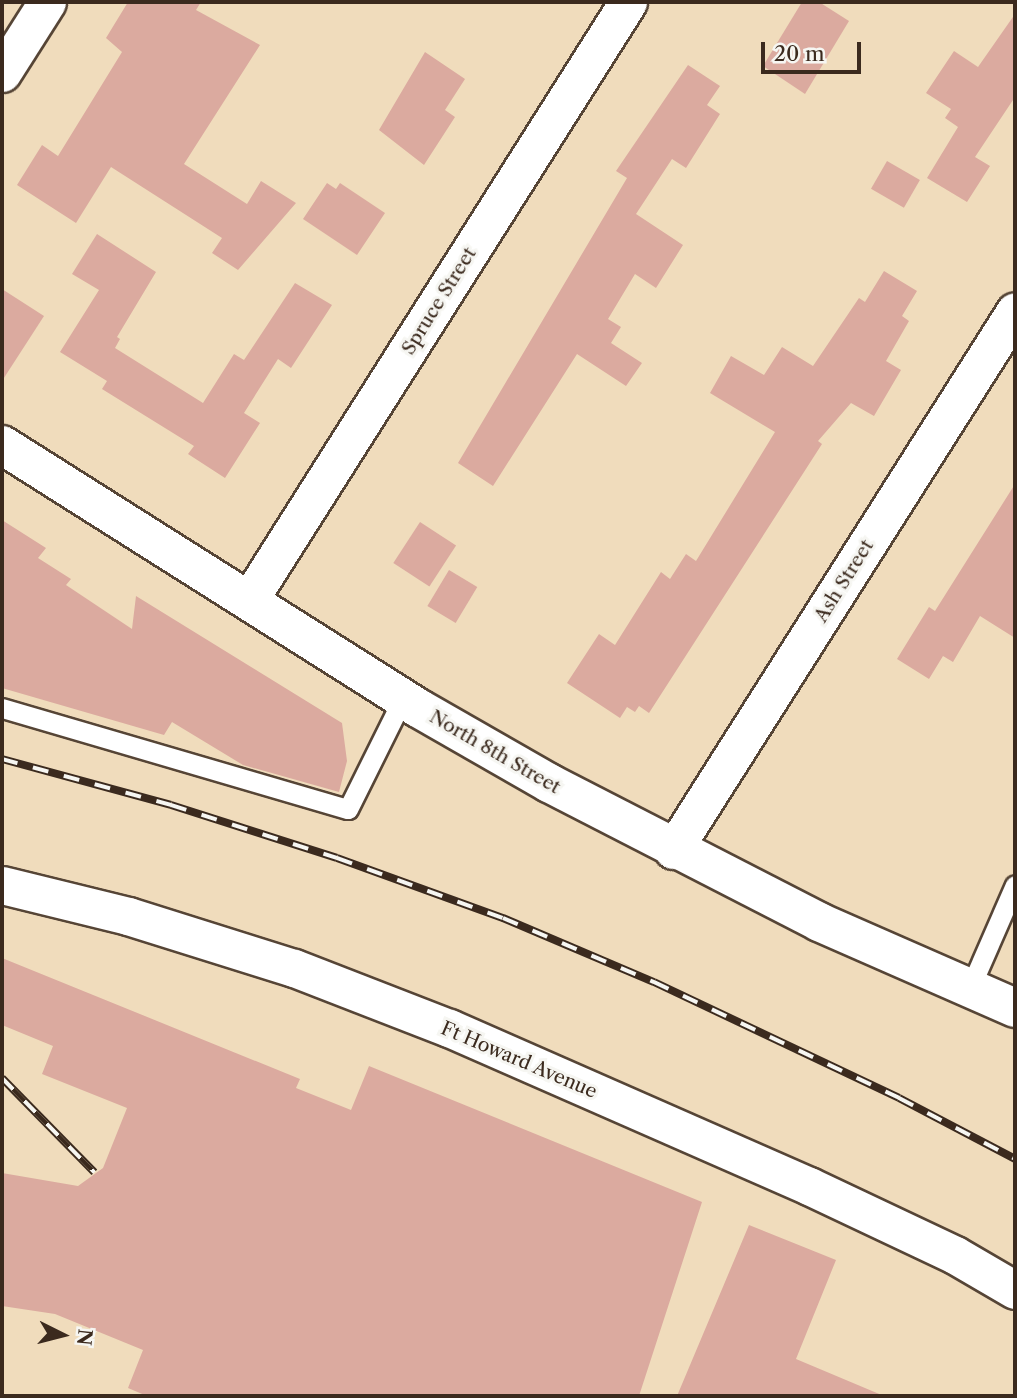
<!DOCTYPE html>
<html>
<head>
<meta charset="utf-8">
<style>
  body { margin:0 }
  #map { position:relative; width:1017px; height:1398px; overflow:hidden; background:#f0dcbc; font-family:"Libre Caslon Text",serif }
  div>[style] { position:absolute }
  .building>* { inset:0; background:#dbaa9f; transform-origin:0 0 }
  .roads { filter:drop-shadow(2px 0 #564536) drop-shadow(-2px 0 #564536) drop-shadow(0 2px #564536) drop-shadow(0 -2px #564536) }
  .service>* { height:19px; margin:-9.5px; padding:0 9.5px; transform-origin:9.5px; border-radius:9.5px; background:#fff }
  .minor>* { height:37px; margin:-18.5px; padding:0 18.5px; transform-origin:18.5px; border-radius:18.5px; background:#fff }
  .secondary>* { height:38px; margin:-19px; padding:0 19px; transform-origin:19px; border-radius:19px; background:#fff }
  .rail>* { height:8px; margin-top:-4px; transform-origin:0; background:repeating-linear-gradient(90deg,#f6f6f2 0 16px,#3b2a1e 0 32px); box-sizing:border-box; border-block:2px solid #3b2a1e }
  span { translate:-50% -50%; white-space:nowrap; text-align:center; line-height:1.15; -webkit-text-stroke:6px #f6f6f2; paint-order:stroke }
  .street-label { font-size:19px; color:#3b2a1e }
  .frame { position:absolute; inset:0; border:4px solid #3b2a1e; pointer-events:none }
  .north { position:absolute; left:28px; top:1300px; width:70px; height:70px; -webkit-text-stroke:5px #f6f6f2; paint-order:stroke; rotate:96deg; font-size:19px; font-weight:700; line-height:28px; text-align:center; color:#3b2a1e }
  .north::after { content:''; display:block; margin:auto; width:24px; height:32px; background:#3b2a1e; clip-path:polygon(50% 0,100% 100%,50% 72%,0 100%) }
  .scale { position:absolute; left:761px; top:42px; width:100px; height:32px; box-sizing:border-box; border:4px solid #3b2a1e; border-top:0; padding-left:9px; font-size:21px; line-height:24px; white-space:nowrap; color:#3b2a1e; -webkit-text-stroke:5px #f6f6f2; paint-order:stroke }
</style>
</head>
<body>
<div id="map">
  <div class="building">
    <div style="clip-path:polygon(128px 2px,201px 2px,196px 10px,260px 45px,184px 164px,247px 204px,261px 181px,296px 203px,238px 270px,212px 253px,222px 238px,111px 167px,76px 223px,17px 185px,42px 145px,58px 156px,122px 52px,106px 38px)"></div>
    <div style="clip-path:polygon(802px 2px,819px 2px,849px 21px,805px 94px,763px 66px)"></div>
    <div style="clip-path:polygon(1015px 14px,1015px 97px,975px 157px,990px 166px,967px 202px,927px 178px,958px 127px,945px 118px,951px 109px,926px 93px,954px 51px,978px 67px)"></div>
    <div style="clip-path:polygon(425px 52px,465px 79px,445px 110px,455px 117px,424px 165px,379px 130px)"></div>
    <div style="clip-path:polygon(688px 65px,720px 86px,707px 105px,720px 114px,686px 168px,672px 159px,636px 214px,683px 245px,656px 288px,635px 274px,608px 319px,621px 327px,611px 343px,642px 363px,626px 386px,577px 354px,493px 486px,458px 463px,627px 178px,616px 171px)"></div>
    <div style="left:887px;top:161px;width:38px;height:32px;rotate:30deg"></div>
    <div style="clip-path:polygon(327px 183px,336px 189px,340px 183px,385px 213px,357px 255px,303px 219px)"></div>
    <div style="clip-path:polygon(97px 234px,156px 272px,117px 337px,120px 339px,115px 348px,203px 403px,234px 354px,244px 360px,295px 283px,332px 305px,291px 368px,278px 359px,244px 413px,260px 423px,225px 478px,188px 454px,194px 446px,102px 389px,107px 381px,60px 352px,99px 290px,72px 274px)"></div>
    <div style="clip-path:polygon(884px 271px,917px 291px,902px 316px,909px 321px,886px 361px,901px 370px,874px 416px,851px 403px,818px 441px,822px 444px,649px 713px,639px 706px,635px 712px,627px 707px,620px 718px,567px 683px,599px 634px,615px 645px,661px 572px,670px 579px,686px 554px,696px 561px,775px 432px,710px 393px,731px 356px,764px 375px,782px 347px,813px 366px,859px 298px,865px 302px)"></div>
    <div style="clip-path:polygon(2px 289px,44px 316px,2px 381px)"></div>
    <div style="clip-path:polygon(1015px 484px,1015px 638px,980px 616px,953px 662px,943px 656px,929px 679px,897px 659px,929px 607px,935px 611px)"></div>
    <div style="clip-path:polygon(2px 520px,46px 548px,38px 558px,71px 579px,66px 585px,132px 629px,136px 596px,342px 723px,347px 761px,339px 792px,243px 765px,172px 722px,164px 735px,2px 688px)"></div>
    <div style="left:420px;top:522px;width:43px;height:49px;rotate:33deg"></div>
    <div style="left:449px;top:570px;width:33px;height:42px;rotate:31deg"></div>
    <div style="clip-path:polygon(2px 958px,300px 1079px,296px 1088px,351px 1110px,369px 1066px,702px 1202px,639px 1396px,147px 1396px,128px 1388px,143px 1350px,55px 1314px,2px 1306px,2px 1173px,78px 1186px,103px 1168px,127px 1108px,42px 1074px,53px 1046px,2px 1025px)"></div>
    <div style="clip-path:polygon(749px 1225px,836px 1260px,796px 1359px,884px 1396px,677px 1396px)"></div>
  </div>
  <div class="roads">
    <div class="service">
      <div style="left:2px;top:708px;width:360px;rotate:16.3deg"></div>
      <div style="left:348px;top:809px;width:124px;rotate:-63.6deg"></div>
      <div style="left:970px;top:988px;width:112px;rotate:-66.4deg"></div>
    </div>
    <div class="minor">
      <div style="left:2px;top:73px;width:84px;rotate:-57.6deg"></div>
      <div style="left:249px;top:600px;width:708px;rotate:-57.63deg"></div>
      <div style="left:673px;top:850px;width:638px;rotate:-57.6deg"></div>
      <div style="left:2px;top:885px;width:130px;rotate:13.8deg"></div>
      <div style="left:128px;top:916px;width:174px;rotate:17.4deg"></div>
      <div style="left:294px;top:968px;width:166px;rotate:21.2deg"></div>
      <div style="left:449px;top:1028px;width:393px;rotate:23.7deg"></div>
      <div style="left:809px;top:1186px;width:161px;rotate:25.3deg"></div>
      <div style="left:955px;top:1255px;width:69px;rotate:30.3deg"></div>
    </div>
    <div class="secondary">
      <div style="left:2px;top:445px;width:492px;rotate:32.3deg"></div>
      <div style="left:418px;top:708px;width:151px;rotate:29.8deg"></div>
      <div style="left:549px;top:783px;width:304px;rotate:27.2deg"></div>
      <div style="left:819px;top:922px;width:214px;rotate:23.7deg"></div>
    </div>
  </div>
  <div class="rail">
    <div style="left:2px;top:759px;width:175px;rotate:15.2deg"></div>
    <div style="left:171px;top:805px;width:174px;rotate:17.7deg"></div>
    <div style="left:337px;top:858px;width:177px;rotate:19.9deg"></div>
    <div style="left:503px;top:918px;width:164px;rotate:23deg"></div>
    <div style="left:654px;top:982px;width:271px;rotate:25.3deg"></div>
    <div style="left:899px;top:1098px;width:131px;rotate:27.7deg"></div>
    <div style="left:2px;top:1078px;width:132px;rotate:45.6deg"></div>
  </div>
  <div class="street-label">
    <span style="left:439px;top:301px;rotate:-58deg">Spruce Street</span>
    <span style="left:844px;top:581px;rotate:-58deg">Ash Street</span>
    <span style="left:495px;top:752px;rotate:30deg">North 8th Street</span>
    <span style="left:519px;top:1060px;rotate:23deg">Ft Howard Avenue</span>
  </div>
  <div class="frame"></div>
  <div class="north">N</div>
  <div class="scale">20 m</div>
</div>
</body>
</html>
